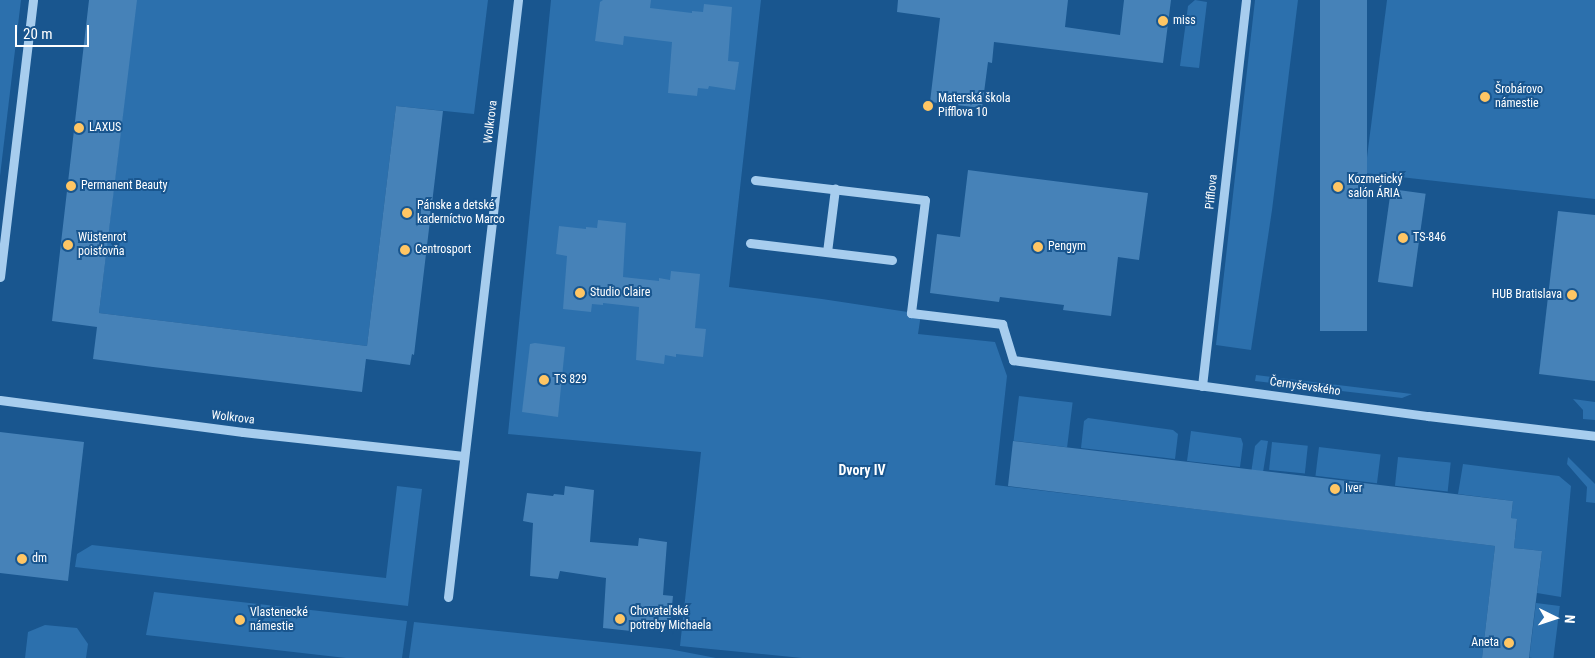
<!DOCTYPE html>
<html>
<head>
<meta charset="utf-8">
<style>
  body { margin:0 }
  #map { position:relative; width:1595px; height:658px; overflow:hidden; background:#19568f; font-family:"Roboto Condensed",sans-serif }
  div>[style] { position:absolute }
  .green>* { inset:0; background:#2c70ad; transform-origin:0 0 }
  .building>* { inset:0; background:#4682b8; transform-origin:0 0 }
  .minor>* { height:9px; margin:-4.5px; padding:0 4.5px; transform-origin:4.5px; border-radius:4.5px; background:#a7cdee }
  .dots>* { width:14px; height:14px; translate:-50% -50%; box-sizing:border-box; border:2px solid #19568f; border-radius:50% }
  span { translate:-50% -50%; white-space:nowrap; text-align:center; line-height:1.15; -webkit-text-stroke:4px #19568f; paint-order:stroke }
  .poi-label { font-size:12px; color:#fff }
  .left { translate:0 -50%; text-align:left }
  .right { translate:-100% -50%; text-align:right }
  .street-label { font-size:12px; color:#fff }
  .neighbourhood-label { font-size:14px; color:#fff; font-weight:700 }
  .north { position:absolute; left:1530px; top:593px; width:50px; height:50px; -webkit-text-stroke:4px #19568f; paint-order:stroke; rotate:94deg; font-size:14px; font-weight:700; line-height:20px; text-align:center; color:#fff }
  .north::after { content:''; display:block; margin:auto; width:18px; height:22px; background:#fff; clip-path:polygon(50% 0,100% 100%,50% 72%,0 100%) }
  .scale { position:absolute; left:15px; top:25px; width:74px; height:22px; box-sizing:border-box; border:2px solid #fff; border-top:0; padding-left:6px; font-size:15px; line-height:18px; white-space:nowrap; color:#fff; -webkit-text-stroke:4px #19568f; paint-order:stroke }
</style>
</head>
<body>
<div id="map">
  <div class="green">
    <div style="clip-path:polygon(0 0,21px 0,0 176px)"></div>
    <div style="clip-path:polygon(136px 0,488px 0,474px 114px,396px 106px,367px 346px,99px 313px)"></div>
    <div style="clip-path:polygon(551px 0,761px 0,729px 287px,822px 299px,921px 314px,918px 334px,995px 342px,1007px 376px,995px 485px,1245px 515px,1255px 446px,1261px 440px,1268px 441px,1256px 516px,1495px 546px,1482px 658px,802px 658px,680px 646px,701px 452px,508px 434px)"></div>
    <div style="clip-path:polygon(1195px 0,1207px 2px,1199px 68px,1180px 66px,1188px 6px)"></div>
    <div style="clip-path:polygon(1255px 0,1298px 0,1272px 210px,1251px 350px,1216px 345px)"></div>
    <div style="clip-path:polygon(1387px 0,1595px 0,1595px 199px,1365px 173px)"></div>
    <div style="clip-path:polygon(1256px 375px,1412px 394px,1402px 398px,1255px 381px)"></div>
    <div style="left:1019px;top:396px;width:54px;height:45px;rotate:7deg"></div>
    <div style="clip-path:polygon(1573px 399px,1595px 402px,1595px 420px,1583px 419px,1583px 410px)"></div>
    <div style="clip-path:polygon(1088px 418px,1173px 430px,1178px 434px,1175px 459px,1081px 448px,1084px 421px)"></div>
    <div style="clip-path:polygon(1191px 431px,1241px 438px,1243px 444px,1240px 467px,1187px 461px)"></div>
    <div style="left:1272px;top:442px;width:36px;height:28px;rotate:6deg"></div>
    <div style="left:1319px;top:447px;width:62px;height:29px;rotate:7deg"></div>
    <div style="left:1398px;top:457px;width:53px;height:29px;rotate:6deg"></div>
    <div style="clip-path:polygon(1568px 457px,1595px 484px,1595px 503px,1586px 502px,1587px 487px,1567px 464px)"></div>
    <div style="clip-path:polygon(1463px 464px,1559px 476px,1571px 486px,1561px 597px,1537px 593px,1542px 551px,1514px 548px,1517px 520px,1511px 518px,1513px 501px,1458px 494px)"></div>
    <div style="clip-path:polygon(397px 486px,422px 489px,408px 606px,75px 567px,77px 554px,92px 545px,386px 578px)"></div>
    <div style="clip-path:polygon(154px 592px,407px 621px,402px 658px,346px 658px,146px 635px)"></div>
    <div style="left:1536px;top:603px;width:24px;height:55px;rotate:7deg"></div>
    <div style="clip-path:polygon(414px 622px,669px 649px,716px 658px,409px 658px)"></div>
    <div style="clip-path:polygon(45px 625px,77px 628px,88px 644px,86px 658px,25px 658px,28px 632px)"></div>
  </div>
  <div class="building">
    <div style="clip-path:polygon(89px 0,137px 0,99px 313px,367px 346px,396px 106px,443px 111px,414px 355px,412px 354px,410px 365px,366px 359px,362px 392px,153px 367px,93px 359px,97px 327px,52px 321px)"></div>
    <div style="clip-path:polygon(603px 0,651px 0,650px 8px,692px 13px,692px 11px,703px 12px,704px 4px,732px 7px,728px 61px,739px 62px,735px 90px,709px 86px,708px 89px,698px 88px,697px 96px,668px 93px,672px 42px,624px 36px,623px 45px,595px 41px,600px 2px)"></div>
    <div style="clip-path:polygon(898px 0,1068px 0,1065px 27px,1120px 35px,1124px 0,1171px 0,1163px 63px,994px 42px,992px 63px,988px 62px,982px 108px,930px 102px,940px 18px,897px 12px)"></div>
    <div style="left:1320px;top:0;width:47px;height:331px"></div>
    <div style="clip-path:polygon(968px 170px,1148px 193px,1139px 260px,1118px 257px,1111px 316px,1063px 310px,1064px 305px,1000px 297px,999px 302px,930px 293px,937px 234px,960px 237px)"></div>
    <div style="left:1391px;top:189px;width:35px;height:94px;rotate:8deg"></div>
    <div style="clip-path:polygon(1558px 211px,1595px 215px,1595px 381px,1539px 374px)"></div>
    <div style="clip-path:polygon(598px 220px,626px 223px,623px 277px,659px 281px,659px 278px,670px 280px,671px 271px,700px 274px,695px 328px,706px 329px,703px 357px,676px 354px,676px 357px,665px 355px,664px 364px,636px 360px,639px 307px,603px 303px,603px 305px,592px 304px,591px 312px,563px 309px,567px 256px,556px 254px,559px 226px,586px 229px,586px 227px,597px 228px)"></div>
    <div style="clip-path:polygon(535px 343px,565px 347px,558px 417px,522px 412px,530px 344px)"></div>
    <div style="clip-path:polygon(0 432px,84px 442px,68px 581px,0 573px)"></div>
    <div style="clip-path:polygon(1013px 441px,1513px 501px,1511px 518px,1517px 519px,1514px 548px,1542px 551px,1529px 658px,1482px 658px,1495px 546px,1008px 486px)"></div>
    <div style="clip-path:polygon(565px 486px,594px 490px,590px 542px,638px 546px,639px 538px,667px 542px,663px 595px,673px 596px,670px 625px,644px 621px,643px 624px,632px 622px,631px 631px,603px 628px,606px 578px,560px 571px,558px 579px,530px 576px,533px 523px,523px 521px,527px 493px,553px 496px,554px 494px,564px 495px)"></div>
  </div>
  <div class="minor">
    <div style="left:755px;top:180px;width:171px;rotate:6.7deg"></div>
    <div style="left:925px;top:200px;width:114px;rotate:97.1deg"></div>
    <div style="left:911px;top:313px;width:92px;rotate:6.9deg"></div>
    <div style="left:1002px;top:324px;width:38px;rotate:73deg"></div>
    <div style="left:1013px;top:360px;width:419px;rotate:7.7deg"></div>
    <div style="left:1428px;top:416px;width:168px;rotate:6.8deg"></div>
    <div style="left:750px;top:243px;width:143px;rotate:6.8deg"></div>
    <div style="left:827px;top:252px;width:64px;rotate:-82.8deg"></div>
    <div style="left:0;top:277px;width:279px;rotate:-83.2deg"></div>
    <div style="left:1202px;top:386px;width:388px;rotate:-83.5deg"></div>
    <div style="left:0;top:400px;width:245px;rotate:7.5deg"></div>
    <div style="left:243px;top:432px;width:222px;rotate:6.2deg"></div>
    <div style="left:448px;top:597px;width:601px;rotate:-83.31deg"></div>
  </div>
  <div class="dots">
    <div style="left:1163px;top:21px;background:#ffc664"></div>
    <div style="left:1485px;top:97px;background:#ffc664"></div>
    <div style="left:928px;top:106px;background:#ffc664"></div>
    <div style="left:79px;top:128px;background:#ffc664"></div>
    <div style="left:71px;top:186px;background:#ffc664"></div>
    <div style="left:1338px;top:187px;background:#ffc664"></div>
    <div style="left:407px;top:213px;background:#ffc664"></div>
    <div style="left:1403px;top:238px;background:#ffc664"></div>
    <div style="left:68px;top:245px;background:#ffc664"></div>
    <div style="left:1038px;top:247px;background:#ffc664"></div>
    <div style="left:405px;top:250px;background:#ffc664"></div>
    <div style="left:580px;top:293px;background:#ffc664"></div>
    <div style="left:1572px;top:295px;background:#ffc664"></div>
    <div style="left:544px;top:380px;background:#ffc664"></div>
    <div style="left:1335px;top:489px;background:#ffc664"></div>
    <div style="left:22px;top:559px;background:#ffc664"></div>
    <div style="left:620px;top:619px;background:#ffc664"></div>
    <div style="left:240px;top:620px;background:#ffc664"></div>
    <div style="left:1509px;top:643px;background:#ffc664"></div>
  </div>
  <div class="poi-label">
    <span class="left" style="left:1173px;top:21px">miss</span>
    <span class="left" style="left:1495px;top:97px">Šrobárovo<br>námestie</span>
    <span class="left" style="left:938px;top:106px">Materská škola<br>Pifflova 10</span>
    <span class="left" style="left:89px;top:128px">LAXUS</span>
    <span class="left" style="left:1348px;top:187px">Kozmetický<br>salón ÁRIA</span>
    <span class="left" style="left:81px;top:186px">Permanent Beauty</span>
    <span class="left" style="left:417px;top:213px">Pánske a detské<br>kaderníctvo Marco</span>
    <span class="left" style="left:78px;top:245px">Wüstenrot<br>poisťovňa</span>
    <span class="left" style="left:1413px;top:238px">TS-846</span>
    <span class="left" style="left:1048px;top:247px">Pengym</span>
    <span class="left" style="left:415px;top:250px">Centrosport</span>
    <span class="left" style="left:590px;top:293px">Studio Claire</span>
    <span class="right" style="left:1562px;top:295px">HUB Bratislava</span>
    <span class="left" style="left:554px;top:380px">TS 829</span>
    <span class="left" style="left:1345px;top:489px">Iver</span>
    <span class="left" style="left:32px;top:559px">dm</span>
    <span class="left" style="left:630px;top:619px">Chovateľské<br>potreby Michaela</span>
    <span class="left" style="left:250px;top:620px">Vlastenecké<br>námestie</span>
    <span class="right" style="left:1499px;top:643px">Aneta</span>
  </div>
  <div class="street-label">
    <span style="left:491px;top:122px;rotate:-83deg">Wolkrova</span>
    <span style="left:1212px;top:192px;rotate:-84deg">Pifflova</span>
    <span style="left:1305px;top:387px;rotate:8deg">Černyševského</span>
    <span style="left:233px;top:418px;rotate:7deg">Wolkrova</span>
  </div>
  <div class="neighbourhood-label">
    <span style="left:862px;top:470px">Dvory IV</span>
  </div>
  <div class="north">N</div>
  <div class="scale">20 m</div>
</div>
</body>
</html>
